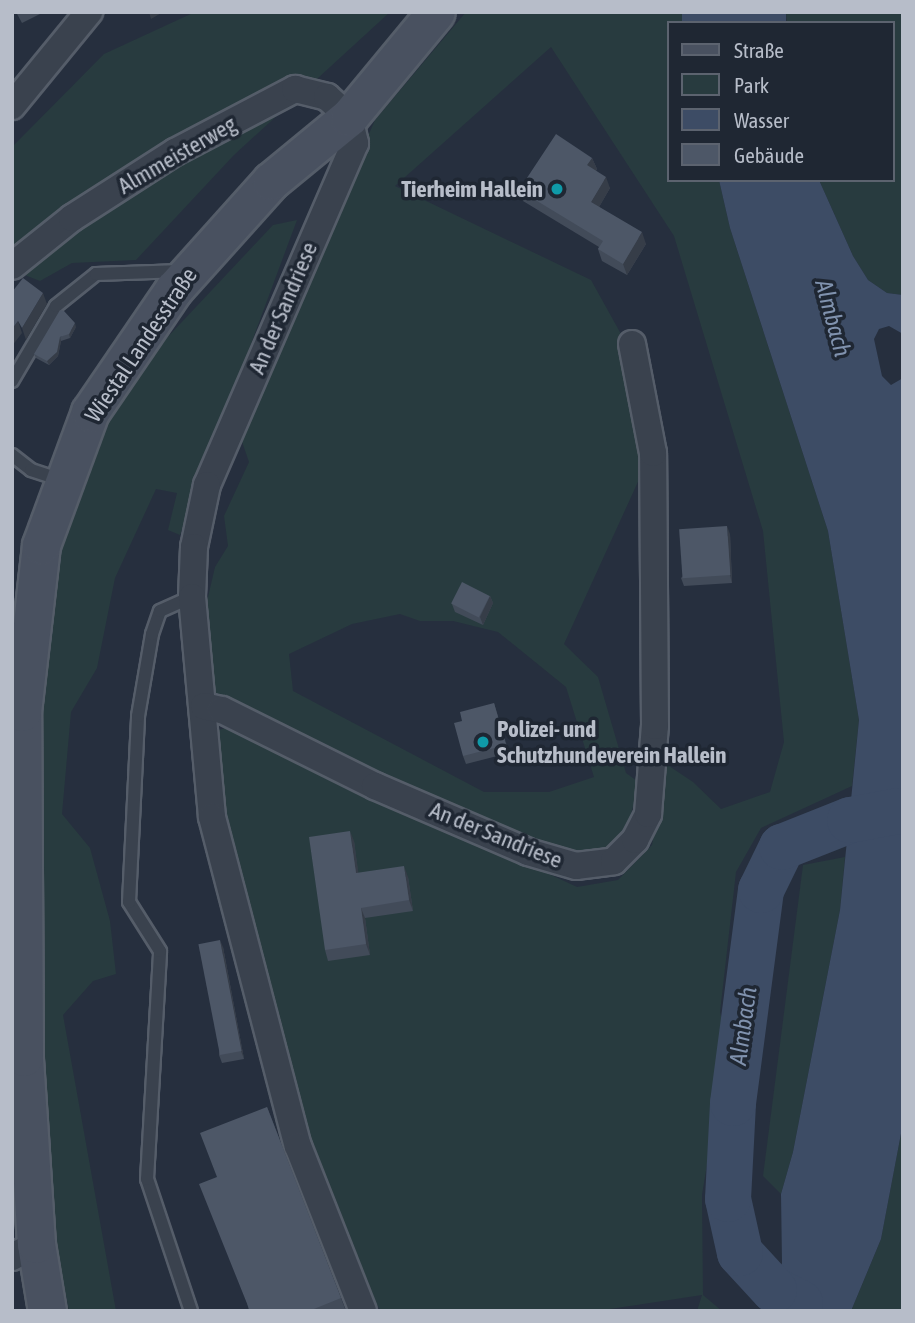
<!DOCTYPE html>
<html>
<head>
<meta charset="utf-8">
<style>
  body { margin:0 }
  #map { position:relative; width:915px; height:1323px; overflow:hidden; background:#262f3e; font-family:"Asap Condensed",sans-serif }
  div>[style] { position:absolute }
  .green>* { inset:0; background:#283b3f }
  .water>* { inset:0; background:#3d4c65; transform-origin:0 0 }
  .river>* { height:46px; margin:-23px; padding:0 23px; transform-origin:23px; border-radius:23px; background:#3d4c65 }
  .roads { filter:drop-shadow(2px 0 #555d69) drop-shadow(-2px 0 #555d69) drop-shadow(0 2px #555d69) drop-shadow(0 -2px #555d69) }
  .service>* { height:12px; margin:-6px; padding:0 6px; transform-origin:6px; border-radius:6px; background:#3a424e }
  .minor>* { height:26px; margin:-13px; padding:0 13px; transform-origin:13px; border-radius:13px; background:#3a424e }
  .secondary>* { height:37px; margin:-18.5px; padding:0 18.5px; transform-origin:18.5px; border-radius:18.5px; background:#495160 }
  .wall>* { inset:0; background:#424b59 }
  .shaded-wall>* { inset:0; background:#363d48 }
  .building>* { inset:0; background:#4d5767; transform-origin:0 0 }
  .dots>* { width:19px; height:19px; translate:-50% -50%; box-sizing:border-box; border:4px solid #1f2733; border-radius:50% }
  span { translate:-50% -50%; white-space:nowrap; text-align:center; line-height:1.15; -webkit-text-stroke:7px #1f2733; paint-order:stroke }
  .street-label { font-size:23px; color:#b7bdc9 }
  .poi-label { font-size:23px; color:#b7bdc9; font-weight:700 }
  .right { translate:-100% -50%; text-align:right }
  .left { translate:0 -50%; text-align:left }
  .water-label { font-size:24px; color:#8092ae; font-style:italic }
  .frame { position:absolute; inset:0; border:14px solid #b7bdc9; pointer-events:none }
  .legend { position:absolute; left:667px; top:21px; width:228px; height:161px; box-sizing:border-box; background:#1f2733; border:2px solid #5c636f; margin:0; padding:9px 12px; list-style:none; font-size:21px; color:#b7bdc9 }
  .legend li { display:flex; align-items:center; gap:14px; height:35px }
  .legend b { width:35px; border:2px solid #5c636f }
</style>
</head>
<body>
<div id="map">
  <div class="green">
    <div style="clip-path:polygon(195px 12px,390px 12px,234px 155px,136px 260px,72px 263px,40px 281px,12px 270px,12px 147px,104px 54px)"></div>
    <div style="clip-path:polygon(evenodd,466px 12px,682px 12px,684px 23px,668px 23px,668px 180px,719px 180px,730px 228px,828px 531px,859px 720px,852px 786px,761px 828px,736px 872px,720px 1012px,727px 1041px,702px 1195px,703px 1295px,722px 1311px,697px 1311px,702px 1295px,597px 1311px,381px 1311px,367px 1288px,296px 1108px,223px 817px,215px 731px,233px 726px,577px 887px,618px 880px,652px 845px,666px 764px,693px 782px,721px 809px,770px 792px,784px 742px,763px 531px,674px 236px,551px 47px,395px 186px,591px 280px,621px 334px,647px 462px,564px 644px,598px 677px,626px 773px,640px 783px,627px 827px,606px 850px,577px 855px,542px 847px,378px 775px,210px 691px,204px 614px,215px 567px,228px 546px,224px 516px,249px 462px,239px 433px,375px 120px,466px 12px,400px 614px,420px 621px,453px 621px,498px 632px,566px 687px,594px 777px,549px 792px,484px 792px,293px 691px,289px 654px,352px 624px,400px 614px)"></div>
    <div style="clip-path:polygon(786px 12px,903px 12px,903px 295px,887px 293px,868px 280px,853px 256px,819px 180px,892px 180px,892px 23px,787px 23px)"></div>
    <div style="clip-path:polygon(297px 220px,180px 535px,168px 530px,177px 493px,156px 489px,115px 578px,97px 668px,71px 712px,62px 814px,90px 848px,110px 921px,116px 974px,93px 981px,63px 1015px,116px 1311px,69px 1311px,48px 1208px,42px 1040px,39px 834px,44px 663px,58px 547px,101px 430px,164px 341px,273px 225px)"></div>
    <div style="clip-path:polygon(845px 857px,840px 910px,793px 1152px,781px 1194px,763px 1176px,803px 865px)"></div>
    <div style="clip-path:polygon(903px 1123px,903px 1311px,851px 1311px,881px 1239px)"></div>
  </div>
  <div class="water">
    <div style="left:682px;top:12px;width:104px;height:11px"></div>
    <div style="clip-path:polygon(719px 180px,819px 180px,853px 256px,868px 280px,887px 293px,903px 295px,903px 334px,889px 326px,879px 329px,874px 339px,882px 376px,891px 385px,903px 378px,903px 1123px,881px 1239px,851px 1311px,767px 1311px,782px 1263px,781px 1194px,793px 1152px,840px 910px,859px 720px,828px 531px,730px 228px)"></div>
  </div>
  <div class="river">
    <div style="left:800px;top:1303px;width:29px;rotate:-153deg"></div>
    <div style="left:774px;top:1290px;width:50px;rotate:-132.6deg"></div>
    <div style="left:740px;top:1253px;width:55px;rotate:-102.5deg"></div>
    <div style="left:728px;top:1199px;width:96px;rotate:-87deg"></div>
    <div style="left:733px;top:1103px;width:215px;rotate:-82.5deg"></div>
    <div style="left:761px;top:890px;width:48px;rotate:-64deg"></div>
    <div style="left:782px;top:847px;width:73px;rotate:-21.7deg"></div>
    <div style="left:850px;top:820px;width:50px;rotate:-10.4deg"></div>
  </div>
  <div class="roads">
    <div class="service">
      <div style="left:12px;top:381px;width:87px;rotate:-59.6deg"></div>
      <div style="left:56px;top:306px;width:51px;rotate:-38.7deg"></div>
      <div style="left:96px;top:274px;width:86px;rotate:-2deg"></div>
      <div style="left:12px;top:455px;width:24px;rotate:38deg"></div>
      <div style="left:31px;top:470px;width:33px;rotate:18deg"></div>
      <div style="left:191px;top:1311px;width:139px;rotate:-108.4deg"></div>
      <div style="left:147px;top:1179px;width:228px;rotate:-86.7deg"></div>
      <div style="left:160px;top:951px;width:58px;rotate:-122.3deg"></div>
      <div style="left:129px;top:902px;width:186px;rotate:-87.2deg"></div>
      <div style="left:138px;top:716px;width:83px;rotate:-80.3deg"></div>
      <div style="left:152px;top:634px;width:24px;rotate:-71deg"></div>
      <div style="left:160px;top:611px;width:35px;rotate:-24deg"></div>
    </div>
    <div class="minor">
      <div style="left:12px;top:106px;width:122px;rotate:-50.7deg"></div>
      <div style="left:12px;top:266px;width:77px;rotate:-38.7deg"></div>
      <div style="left:72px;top:218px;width:122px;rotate:-32.7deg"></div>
      <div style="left:175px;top:152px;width:136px;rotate:-27.7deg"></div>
      <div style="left:295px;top:89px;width:33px;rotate:14deg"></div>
      <div style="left:327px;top:97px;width:30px;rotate:42deg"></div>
      <div style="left:349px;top:117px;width:27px;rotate:77deg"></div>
      <div style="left:355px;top:143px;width:373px;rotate:113.4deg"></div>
      <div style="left:207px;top:485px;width:63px;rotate:101.8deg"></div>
      <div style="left:194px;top:547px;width:50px;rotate:92.3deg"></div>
      <div style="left:192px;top:597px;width:221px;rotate:84.8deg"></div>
      <div style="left:212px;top:817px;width:340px;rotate:75.4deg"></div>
      <div style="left:298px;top:1146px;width:177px;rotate:68.5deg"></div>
      <div style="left:204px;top:706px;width:18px;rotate:13deg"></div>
      <div style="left:222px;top:710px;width:171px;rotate:26.4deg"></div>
      <div style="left:375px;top:786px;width:167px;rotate:23.3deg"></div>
      <div style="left:528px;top:852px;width:50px;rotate:16.3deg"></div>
      <div style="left:576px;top:866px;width:38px;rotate:-7deg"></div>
      <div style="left:614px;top:861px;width:30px;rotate:-45deg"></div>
      <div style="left:635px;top:840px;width:29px;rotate:-63deg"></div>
      <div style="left:648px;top:814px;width:88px;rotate:-85.5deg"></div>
      <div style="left:655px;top:726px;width:273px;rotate:-90.4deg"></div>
      <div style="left:653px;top:453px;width:111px;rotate:-100.9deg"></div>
      <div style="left:12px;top:1257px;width:27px;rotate:-28deg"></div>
    </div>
    <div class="secondary">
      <div style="left:47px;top:1311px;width:68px;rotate:-99.3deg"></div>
      <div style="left:36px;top:1244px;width:187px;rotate:-93.7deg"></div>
      <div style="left:24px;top:1057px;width:345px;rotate:-90.3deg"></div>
      <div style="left:22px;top:712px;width:168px;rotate:-83.5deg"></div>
      <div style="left:41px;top:545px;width:142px;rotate:-69.8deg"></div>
      <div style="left:90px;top:412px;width:149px;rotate:-55.7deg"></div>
      <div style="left:174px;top:289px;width:145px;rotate:-48.1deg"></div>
      <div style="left:271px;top:181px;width:101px;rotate:-39.4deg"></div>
      <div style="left:349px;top:117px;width:136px;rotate:-50.4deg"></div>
    </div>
  </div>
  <div class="wall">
    <div style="clip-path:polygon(16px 12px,44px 12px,22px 23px)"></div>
    <div style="clip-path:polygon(592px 158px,597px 169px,596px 171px,610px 188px,599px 207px,646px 244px,627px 275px,602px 261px,598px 249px,599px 247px,523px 201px,519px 190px)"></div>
    <div style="clip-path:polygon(76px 327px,70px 338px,61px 341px,58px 356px,49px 365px,36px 358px,34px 354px)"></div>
    <div style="clip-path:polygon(730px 534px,732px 583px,684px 586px,681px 578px)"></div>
    <div style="clip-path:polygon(490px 596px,493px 603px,483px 625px,455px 612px,452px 604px)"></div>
    <div style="clip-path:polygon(494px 703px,509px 753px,466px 764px,463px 756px)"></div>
    <div style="clip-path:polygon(354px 841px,358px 873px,408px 877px,413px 911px,365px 918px,370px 955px,328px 961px,325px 950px)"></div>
    <div style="clip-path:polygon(223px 947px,244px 1059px,222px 1063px,219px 1055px)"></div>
    <div style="clip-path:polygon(267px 1107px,346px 1311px,249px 1311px,217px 1177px)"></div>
  </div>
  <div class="shaded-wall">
    <div style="clip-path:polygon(149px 12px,163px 12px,151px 19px)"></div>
    <div style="clip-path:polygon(592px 158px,597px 169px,591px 177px,587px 165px)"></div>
    <div style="clip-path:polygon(606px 177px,610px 188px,595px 214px,591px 202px)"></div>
    <div style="clip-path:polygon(642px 232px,646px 244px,627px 275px,623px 264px)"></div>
    <div style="clip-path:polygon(43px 293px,47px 304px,26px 340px,22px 328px)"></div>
    <div style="clip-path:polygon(18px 321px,22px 333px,12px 346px,12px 329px)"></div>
    <div style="clip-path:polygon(75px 323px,76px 327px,70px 338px,69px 334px)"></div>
    <div style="clip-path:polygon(60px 337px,61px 341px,58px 356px,49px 365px,47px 361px)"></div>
    <div style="clip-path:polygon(727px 526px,730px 534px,732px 583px,730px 575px)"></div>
    <div style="clip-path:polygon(490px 596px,493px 603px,483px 625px,480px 617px)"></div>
    <div style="clip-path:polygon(350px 831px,354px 841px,360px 884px,356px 873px)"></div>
    <div style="clip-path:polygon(404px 866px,408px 877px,413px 911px,409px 900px)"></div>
    <div style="clip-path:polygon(361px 908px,365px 918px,370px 955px,366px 944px)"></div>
    <div style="clip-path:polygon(220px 940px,223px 947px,244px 1059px,241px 1051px)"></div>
  </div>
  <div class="building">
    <div style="clip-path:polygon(556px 134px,592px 158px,587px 165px,606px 177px,591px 202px,642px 232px,623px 264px,598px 249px,603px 241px,519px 190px)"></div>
    <div style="clip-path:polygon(23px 278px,43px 293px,22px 328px,18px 321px,12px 329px,12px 292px)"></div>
    <div style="clip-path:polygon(60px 310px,64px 311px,75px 323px,69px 334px,60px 337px,57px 352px,47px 361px,34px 354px)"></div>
    <div style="left:727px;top:526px;width:49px;height:48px;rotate:86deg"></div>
    <div style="left:462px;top:582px;width:31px;height:24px;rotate:27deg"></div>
    <div style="clip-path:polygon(494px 703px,506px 745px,463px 756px,454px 723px,462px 721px,460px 712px)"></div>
    <div style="clip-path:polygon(350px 831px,356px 873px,404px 866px,409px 900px,361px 908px,366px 944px,325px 950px,309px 837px)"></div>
    <div style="left:220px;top:940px;width:113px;height:22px;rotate:79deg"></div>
    <div style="clip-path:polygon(267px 1107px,341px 1298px,309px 1311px,250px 1311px,199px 1184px,217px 1177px,200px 1133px)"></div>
  </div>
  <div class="dots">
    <div style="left:557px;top:189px;background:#0f9aa8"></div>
    <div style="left:483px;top:742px;background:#0f9aa8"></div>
  </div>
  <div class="street-label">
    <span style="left:177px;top:155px;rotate:-30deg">Almmeisterweg</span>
    <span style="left:283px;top:308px;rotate:-67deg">An der Sandriese</span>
    <span style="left:141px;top:345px;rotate:-56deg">Wiestal Landesstraße</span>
    <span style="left:496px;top:835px;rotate:22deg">An der Sandriese</span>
  </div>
  <div class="poi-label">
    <span class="right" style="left:543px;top:189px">Tierheim Hallein</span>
    <span class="left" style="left:497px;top:742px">Polizei- und<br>Schutzhundeverein Hallein</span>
  </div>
  <div class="water-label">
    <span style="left:833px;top:318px;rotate:75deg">Almbach</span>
    <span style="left:743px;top:1026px;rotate:-82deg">Almbach</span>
  </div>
  <div class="frame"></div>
  <ul class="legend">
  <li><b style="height:9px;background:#495160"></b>Straße</li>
  <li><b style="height:19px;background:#283b3f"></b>Park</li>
  <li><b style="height:19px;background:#3d4c65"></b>Wasser</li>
  <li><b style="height:19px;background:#4d5767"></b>Gebäude</li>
  </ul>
</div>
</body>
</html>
